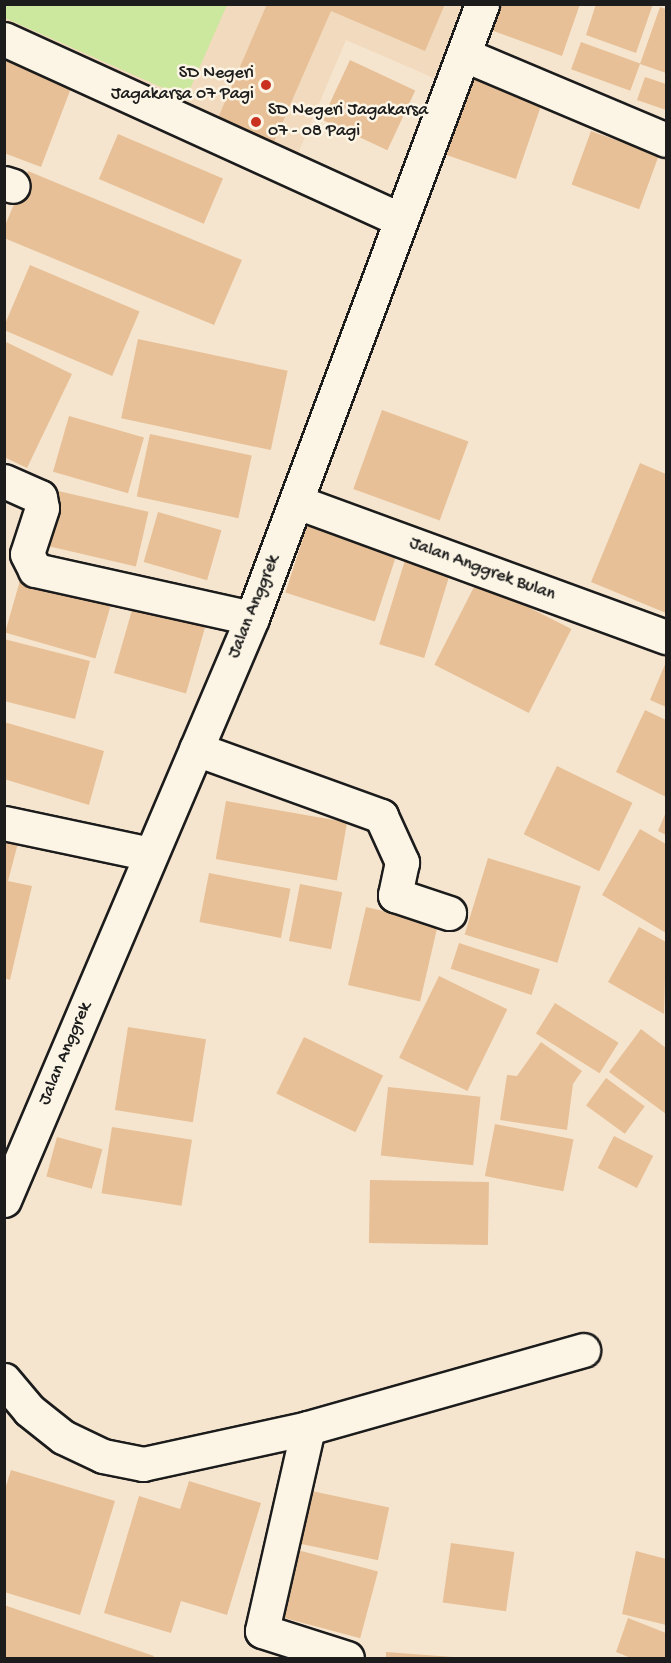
<!DOCTYPE html>
<html>
<head>
<meta charset="utf-8">
<style>
  body { margin:0 }
  #map { position:relative; width:671px; height:1663px; overflow:hidden; background:#f6e5ce; font-family:"Gochi Hand",sans-serif }
  div>[style] { position:absolute }
  .built>* { inset:0; background:#f2dabe }
  .green>* { inset:0; background:#cce79e }
  .building>* { inset:0; background:#e7c097; transform-origin:0 0 }
  .roads { filter:drop-shadow(2px 0 #1c1c1c) drop-shadow(-2px 0 #1c1c1c) drop-shadow(0 2px #1c1c1c) drop-shadow(0 -2px #1c1c1c) }
  .street>* { height:33px; margin:-16.5px; padding:0 16.5px; transform-origin:16.5px; border-radius:16.5px; background:#fcf5e5 }
  .dots>* { width:16px; height:16px; translate:-50% -50%; box-sizing:border-box; border:3px solid #fcf5e5; border-radius:50% }
  span { translate:-50% -50%; white-space:nowrap; text-align:center; line-height:1.15; -webkit-text-stroke:5px #fcf5e5; paint-order:stroke }
  .poi-label { font-size:18px; color:#1c1c1c }
  .right { translate:-100% -50%; text-align:right }
  .left { translate:0 -50%; text-align:left }
  .street-label { font-size:18px; color:#1c1c1c }
  .frame { position:absolute; inset:0; border:6px solid #1c1c1c; pointer-events:none }
</style>
</head>
<body>
<div id="map">
  <div class="built">
    <div style="clip-path:polygon(5px 5px,476px 5px,443px 82px,346px 40px,294px 163px,5px 38px)"></div>
  </div>
  <div class="green">
    <div style="clip-path:polygon(5px 4px,227px 4px,227px 5px,186px 98px,5px 18px)"></div>
  </div>
  <div class="building">
    <div style="clip-path:polygon(267px 4px,445px 4px,425px 51px,331px 11px,274px 142px,218px 118px)"></div>
    <div style="clip-path:polygon(496px 4px,580px 4px,562px 56px,488px 29px)"></div>
    <div style="clip-path:polygon(596px 4px,653px 4px,636px 53px,586px 35px)"></div>
    <div style="clip-path:polygon(660px 7px,666px 9px,666px 73px,640px 64px)"></div>
    <div style="left:581px;top:42px;width:63px;height:29px;rotate:20deg"></div>
    <div style="clip-path:polygon(4px 56px,73px 83px,41px 167px,4px 153px)"></div>
    <div style="left:350px;top:60px;width:72px;height:66px;rotate:25deg"></div>
    <div style="left:466px;top:75px;width:81px;height:82px;rotate:19deg"></div>
    <div style="clip-path:polygon(645px 77px,666px 84px,666px 110px,637px 100px)"></div>
    <div style="left:591px;top:131px;width:72px;height:57px;rotate:20deg"></div>
    <div style="left:118px;top:134px;width:114px;height:49px;rotate:23deg"></div>
    <div style="clip-path:polygon(28px 171px,242px 260px,214px 325px,4px 238px,4px 228px)"></div>
    <div style="left:30px;top:265px;width:119px;height:70px;rotate:23deg"></div>
    <div style="left:138px;top:339px;width:153px;height:81px;rotate:12deg"></div>
    <div style="clip-path:polygon(4px 341px,72px 374px,27px 468px,4px 457px)"></div>
    <div style="left:382px;top:410px;width:92px;height:84px;rotate:20deg"></div>
    <div style="left:69px;top:416px;width:78px;height:58px;rotate:16deg"></div>
    <div style="left:150px;top:434px;width:104px;height:64px;rotate:12deg"></div>
    <div style="clip-path:polygon(640px 463px,666px 474px,666px 613px,591px 582px)"></div>
    <div style="left:54px;top:490px;width:97px;height:56px;rotate:13deg"></div>
    <div style="left:158px;top:512px;width:66px;height:52px;rotate:16deg"></div>
    <div style="left:307px;top:526px;width:94px;height:70px;rotate:18deg"></div>
    <div style="left:405px;top:560px;width:47px;height:88px;rotate:17deg"></div>
    <div style="left:23px;top:570px;width:94px;height:65px;rotate:16deg"></div>
    <div style="left:477px;top:581px;width:106px;height:94px;rotate:27deg"></div>
    <div style="left:136px;top:596px;width:75px;height:80px;rotate:16deg"></div>
    <div style="clip-path:polygon(4px 639px,90px 661px,75px 719px,4px 701px)"></div>
    <div style="clip-path:polygon(666px 662px,666px 707px,650px 700px)"></div>
    <div style="clip-path:polygon(645px 710px,666px 720px,666px 797px,616px 772px)"></div>
    <div style="clip-path:polygon(4px 722px,104px 751px,89px 805px,4px 779px)"></div>
    <div style="left:557px;top:766px;width:84px;height:76px;rotate:26deg"></div>
    <div style="left:226px;top:801px;width:123px;height:59px;rotate:10deg"></div>
    <div style="clip-path:polygon(666px 812px,666px 835px,658px 831px)"></div>
    <div style="clip-path:polygon(640px 829px,666px 844px,666px 933px,602px 895px)"></div>
    <div style="clip-path:polygon(4px 840px,18px 843px,8px 881px,32px 886px,10px 980px,4px 978px)"></div>
    <div style="left:488px;top:858px;width:97px;height:80px;rotate:17deg"></div>
    <div style="left:209px;top:873px;width:83px;height:50px;rotate:11deg"></div>
    <div style="left:300px;top:884px;width:43px;height:58px;rotate:11deg"></div>
    <div style="left:366px;top:907px;width:74px;height:80px;rotate:13deg"></div>
    <div style="clip-path:polygon(639px 927px,666px 942px,664px 1014px,608px 982px)"></div>
    <div style="left:459px;top:943px;width:85px;height:27px;rotate:18deg"></div>
    <div style="left:439px;top:976px;width:76px;height:91px;rotate:26deg"></div>
    <div style="left:555px;top:1003px;width:75px;height:36px;rotate:32deg"></div>
    <div style="left:128px;top:1027px;width:79px;height:84px;rotate:9deg"></div>
    <div style="clip-path:polygon(641px 1029px,666px 1048px,666px 1114px,609px 1072px)"></div>
    <div style="left:304px;top:1037px;width:88px;height:63px;rotate:26deg"></div>
    <div style="clip-path:polygon(541px 1042px,582px 1071px,573px 1084px,567px 1130px,500px 1120px,507px 1075px,517px 1076px)"></div>
    <div style="left:606px;top:1078px;width:48px;height:34px;rotate:36deg"></div>
    <div style="left:388px;top:1087px;width:93px;height:69px;rotate:6deg"></div>
    <div style="left:495px;top:1124px;width:80px;height:53px;rotate:11deg"></div>
    <div style="left:112px;top:1127px;width:81px;height:67px;rotate:9deg"></div>
    <div style="left:614px;top:1136px;width:44px;height:36px;rotate:27deg"></div>
    <div style="left:57px;top:1137px;width:47px;height:41px;rotate:15deg"></div>
    <div style="left:370px;top:1180px;width:119px;height:63px;rotate:1deg"></div>
    <div style="clip-path:polygon(11px 1470px,115px 1501px,80px 1615px,4px 1592px,4px 1492px)"></div>
    <div style="clip-path:polygon(189px 1481px,261px 1503px,227px 1615px,181px 1601px,171px 1633px,104px 1613px,139px 1496px,180px 1509px)"></div>
    <div style="left:307px;top:1490px;width:84px;height:54px;rotate:12deg"></div>
    <div style="left:451px;top:1543px;width:64px;height:60px;rotate:8deg"></div>
    <div style="left:294px;top:1549px;width:87px;height:69px;rotate:15deg"></div>
    <div style="clip-path:polygon(636px 1551px,666px 1559px,666px 1625px,622px 1614px)"></div>
    <div style="clip-path:polygon(4px 1605px,154px 1656px,153px 1658px,4px 1658px)"></div>
    <div style="clip-path:polygon(628px 1618px,666px 1633px,666px 1658px,631px 1658px,616px 1652px)"></div>
    <div style="clip-path:polygon(386px 1652px,453px 1657px,453px 1658px,386px 1658px)"></div>
  </div>
  <div class="roads">
    <div class="street">
      <div style="left:4px;top:39px;width:436px;rotate:24.5deg"></div>
      <div style="left:465px;top:55px;width:218px;rotate:22.9deg"></div>
      <div style="left:4px;top:183px;width:9px;rotate:18deg"></div>
      <div style="left:4px;top:481px;width:39px;rotate:24deg"></div>
      <div style="left:40px;top:497px;width:11px;rotate:80deg"></div>
      <div style="left:42px;top:508px;width:48px;rotate:108.1deg"></div>
      <div style="left:27px;top:554px;width:18px;rotate:63deg"></div>
      <div style="left:35px;top:570px;width:222px;rotate:12.5deg"></div>
      <div style="left:297px;top:502px;width:393px;rotate:20.1deg"></div>
      <div style="left:196px;top:749px;width:197px;rotate:19.9deg"></div>
      <div style="left:381px;top:816px;width:51px;rotate:65.5deg"></div>
      <div style="left:402px;top:862px;width:34px;rotate:102deg"></div>
      <div style="left:395px;top:895px;width:57px;rotate:18.4deg"></div>
      <div style="left:4px;top:823px;width:149px;rotate:12deg"></div>
      <div style="left:4px;top:1200px;width:633px;rotate:-66.92deg"></div>
      <div style="left:252px;top:618px;width:656px;rotate:-69.46deg"></div>
      <div style="left:4px;top:1380px;width:39px;rotate:50deg"></div>
      <div style="left:29px;top:1410px;width:43px;rotate:38.5deg"></div>
      <div style="left:63px;top:1437px;width:44px;rotate:25.4deg"></div>
      <div style="left:103px;top:1456px;width:41px;rotate:11.3deg"></div>
      <div style="left:143px;top:1464px;width:169px;rotate:-12.3deg"></div>
      <div style="left:308px;top:1428px;width:286px;rotate:-15.8deg"></div>
      <div style="left:308px;top:1428px;width:208px;rotate:102.8deg"></div>
      <div style="left:262px;top:1631px;width:89px;rotate:17.6deg"></div>
    </div>
  </div>
  <div class="dots">
    <div style="left:266px;top:85px;background:#c8321e"></div>
    <div style="left:256px;top:122px;background:#c8321e"></div>
  </div>
  <div class="poi-label">
    <span class="right" style="left:254px;top:85px">SD Negeri<br>Jagakarsa 07 Pagi</span>
    <span class="left" style="left:268px;top:122px">SD Negeri Jagakarsa<br>07 - 08 Pagi</span>
  </div>
  <div class="street-label">
    <span style="left:482px;top:570px;rotate:20deg">Jalan Anggrek Bulan</span>
    <span style="left:255px;top:607px;rotate:-68deg">Jalan Anggrek</span>
    <span style="left:66px;top:1054px;rotate:-67deg">Jalan Anggrek</span>
  </div>
  <div class="frame"></div>
</div>
</body>
</html>
